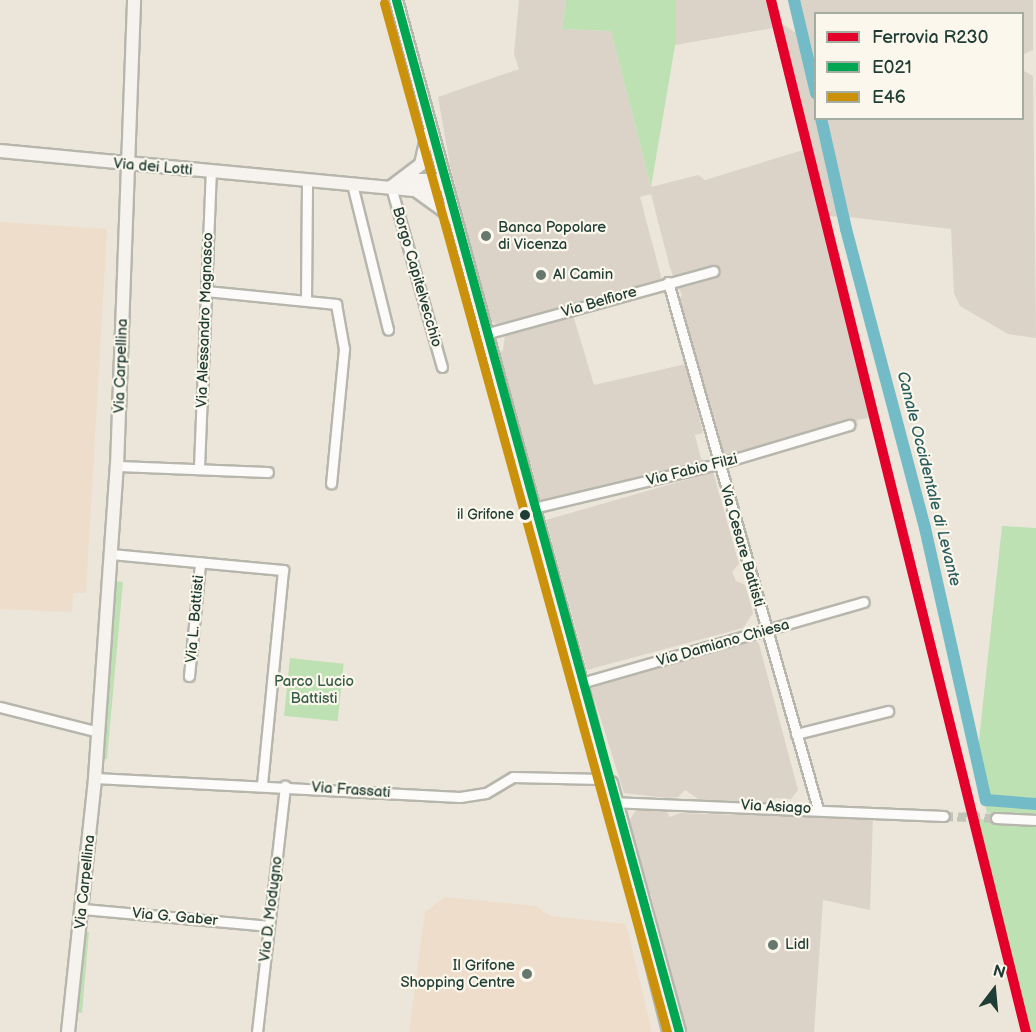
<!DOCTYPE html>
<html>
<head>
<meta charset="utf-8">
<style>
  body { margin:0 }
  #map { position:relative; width:1036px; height:1032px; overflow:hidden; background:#ebe6d9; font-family:"Balsamiq Sans",sans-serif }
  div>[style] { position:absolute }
  .built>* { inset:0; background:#eeddca }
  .industrial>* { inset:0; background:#dbd2c8 }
  .green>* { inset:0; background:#bee1b4; transform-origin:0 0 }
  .canal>* { height:12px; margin:-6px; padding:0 6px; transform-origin:6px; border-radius:6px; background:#74bbc8 }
  .street-tunnel>* { height:9px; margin-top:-4.5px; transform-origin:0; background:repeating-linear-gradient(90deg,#c2c4b8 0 9px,transparent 0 13.5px) }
  .roads { filter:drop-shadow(2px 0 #b6b6ad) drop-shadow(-2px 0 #b6b6ad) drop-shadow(0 2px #b6b6ad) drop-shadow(0 -2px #b6b6ad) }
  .street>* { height:9px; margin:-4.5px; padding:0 4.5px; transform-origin:4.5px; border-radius:4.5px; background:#fcfbf9 }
  .secondary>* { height:12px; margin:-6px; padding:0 6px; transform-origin:6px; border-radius:6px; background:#f6f3ef }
  .bus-1>* { height:9px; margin:-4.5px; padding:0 4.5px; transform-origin:4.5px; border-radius:4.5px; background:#00a651 }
  .bus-2>* { height:9px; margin:-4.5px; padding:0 4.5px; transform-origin:4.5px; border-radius:4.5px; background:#cc910a }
  .rail-1>* { height:10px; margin:-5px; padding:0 5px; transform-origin:5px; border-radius:5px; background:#e4002b }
  .dots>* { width:16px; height:16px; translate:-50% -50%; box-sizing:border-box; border:3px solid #fbf7ec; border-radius:50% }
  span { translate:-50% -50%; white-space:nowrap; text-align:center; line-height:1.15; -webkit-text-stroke:4.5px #fbf7ec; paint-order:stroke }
  .bus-label { font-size:14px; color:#1f3d34 }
  .right { translate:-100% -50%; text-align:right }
  .street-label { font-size:15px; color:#1f3d34 }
  .poi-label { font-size:15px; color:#1f3d34 }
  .left { translate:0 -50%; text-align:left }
  .park-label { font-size:15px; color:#375d47 }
  .water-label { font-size:16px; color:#295d5e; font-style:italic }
  .legend { position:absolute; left:814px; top:12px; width:210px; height:108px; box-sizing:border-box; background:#fbf7ec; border:2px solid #a3ada2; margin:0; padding:8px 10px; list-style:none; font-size:18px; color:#1f3d34 }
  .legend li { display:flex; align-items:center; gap:12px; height:30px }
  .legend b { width:30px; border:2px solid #a3ada2 }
  .north { position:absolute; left:964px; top:960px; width:60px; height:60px; -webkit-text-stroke:4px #fbf7ec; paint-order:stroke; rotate:16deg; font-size:16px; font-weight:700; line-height:24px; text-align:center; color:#1f3d34 }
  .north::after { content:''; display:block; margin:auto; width:21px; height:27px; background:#1f3d34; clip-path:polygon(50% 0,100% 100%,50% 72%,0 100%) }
</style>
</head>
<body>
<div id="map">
  <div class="built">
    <div style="clip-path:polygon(0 222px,107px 229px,86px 593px,73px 593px,72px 612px,0 609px)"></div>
    <div style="clip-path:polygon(445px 897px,536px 906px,550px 916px,626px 924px,652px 1032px,409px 1032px,425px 912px)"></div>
  </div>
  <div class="industrial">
    <div style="clip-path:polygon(519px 0,566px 0,562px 29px,611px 31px,651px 187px,698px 175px,705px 180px,803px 150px,773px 28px,675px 45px,676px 0,773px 0,778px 21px,799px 35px,815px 103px,816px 118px,819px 119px,842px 217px,826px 216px,973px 812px,979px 812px,981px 819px,975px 819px,1027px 1032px,1022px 1032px,968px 819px,962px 812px,966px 812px,955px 764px,869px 418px,857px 420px,858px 426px,731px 461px,730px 455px,725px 457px,701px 373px,698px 373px,678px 301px,682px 295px,670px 268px,651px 194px,640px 197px,662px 280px,497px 324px,490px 321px,450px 165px,438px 97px,519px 69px,514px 54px)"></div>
    <div style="clip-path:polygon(799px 0,1033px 0,1033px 50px,1024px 54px,1024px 71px,1033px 76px,1036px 338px,1008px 334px,960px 306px,954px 293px,951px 229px,849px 217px,826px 119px,1022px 118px,1022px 14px,816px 14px,815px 72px)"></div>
    <div style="clip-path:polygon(573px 315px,594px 385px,686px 364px,703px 433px,695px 435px,701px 459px,706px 461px,542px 505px,499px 352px,503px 351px,505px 335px,512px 329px)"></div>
    <div style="clip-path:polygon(713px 472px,739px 564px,732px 572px,736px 581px,745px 585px,753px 613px,743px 628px,587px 670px,546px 520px)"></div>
    <div style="clip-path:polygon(754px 639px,759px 644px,798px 790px,791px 799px,776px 798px,773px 802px,700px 800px,685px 790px,678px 797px,667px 798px,624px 793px,591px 688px,596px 687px,595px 682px)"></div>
    <div style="clip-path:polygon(636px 810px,666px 811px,670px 817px,680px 813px,737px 815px,750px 811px,873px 816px,870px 910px,823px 900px,814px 1032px,683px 1032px,651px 894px,647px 894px,629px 821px)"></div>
  </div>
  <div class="green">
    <div style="clip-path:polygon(566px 0,676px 0,676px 40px,651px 187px,611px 31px,562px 29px)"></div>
    <div style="clip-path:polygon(1002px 526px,1036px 528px,1036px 815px,987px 813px,976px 768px)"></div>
    <div style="clip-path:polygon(115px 581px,123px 582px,107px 759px,104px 759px)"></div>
    <div style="left:290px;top:658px;width:54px;height:58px;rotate:6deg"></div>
    <div style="clip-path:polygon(974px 819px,1036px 821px,1036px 1032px,1027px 1032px)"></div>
    <div style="clip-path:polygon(87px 932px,89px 932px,82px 1013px,77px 1012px)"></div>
  </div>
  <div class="canal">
    <div style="left:794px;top:0;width:96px;rotate:76.7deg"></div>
    <div style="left:821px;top:118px;width:114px;rotate:77.3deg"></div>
    <div style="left:846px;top:229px;width:309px;rotate:75.2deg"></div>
    <div style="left:925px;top:528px;width:279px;rotate:77.4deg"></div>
    <div style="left:986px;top:800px;width:50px;rotate:4.6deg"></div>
  </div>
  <div class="street-tunnel">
    <div style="left:944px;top:816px;width:52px;rotate:2.2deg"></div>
  </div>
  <div class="roads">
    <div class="street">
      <div style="left:352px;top:184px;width:150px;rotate:76.1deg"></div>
      <div style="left:391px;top:187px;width:187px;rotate:74.2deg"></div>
      <div style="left:668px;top:282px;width:548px;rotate:74.11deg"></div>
      <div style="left:206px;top:291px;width:131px;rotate:5.7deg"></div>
      <div style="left:336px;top:304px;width:46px;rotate:79.9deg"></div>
      <div style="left:344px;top:349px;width:135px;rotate:95.5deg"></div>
      <div style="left:306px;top:299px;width:120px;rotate:-89.5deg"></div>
      <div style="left:485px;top:334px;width:237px;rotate:-15.4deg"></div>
      <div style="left:117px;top:466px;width:151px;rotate:2.3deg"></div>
      <div style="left:199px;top:467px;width:295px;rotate:-87.7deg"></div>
      <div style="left:533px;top:508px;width:190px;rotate:-13.4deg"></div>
      <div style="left:718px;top:464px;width:137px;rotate:-16.6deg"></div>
      <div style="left:110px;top:554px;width:174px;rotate:5.3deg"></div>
      <div style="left:283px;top:570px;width:216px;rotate:95.6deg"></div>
      <div style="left:189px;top:676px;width:114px;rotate:-84.4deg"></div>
      <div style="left:581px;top:683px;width:294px;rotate:-16deg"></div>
      <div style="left:0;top:707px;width:102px;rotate:14.2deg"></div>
      <div style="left:796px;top:734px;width:95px;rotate:-14deg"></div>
      <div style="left:95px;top:778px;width:365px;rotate:3deg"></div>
      <div style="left:460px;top:797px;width:26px;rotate:-9deg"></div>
      <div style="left:486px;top:793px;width:31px;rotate:-31deg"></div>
      <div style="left:513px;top:777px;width:90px;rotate:1.3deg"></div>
      <div style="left:610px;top:802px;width:334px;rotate:2.4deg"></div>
      <div style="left:996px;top:818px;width:40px;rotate:2.9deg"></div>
      <div style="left:82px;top:909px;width:187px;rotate:5.2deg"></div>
      <div style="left:257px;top:1032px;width:248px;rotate:-83.5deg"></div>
    </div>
    <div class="secondary">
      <div style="left:396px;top:0;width:708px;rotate:74.84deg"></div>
      <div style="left:581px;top:683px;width:360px;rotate:75.8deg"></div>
      <div style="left:0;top:151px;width:416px;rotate:5.4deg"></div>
      <div style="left:414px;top:190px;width:19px;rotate:-3deg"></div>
      <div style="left:433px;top:189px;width:14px;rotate:-39deg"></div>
      <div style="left:407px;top:180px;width:37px"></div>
      <div style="left:391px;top:187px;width:38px;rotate:-37deg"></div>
      <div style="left:421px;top:164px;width:31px;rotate:-77deg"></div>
      <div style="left:418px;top:192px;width:44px;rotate:35.8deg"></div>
      <div style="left:611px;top:783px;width:258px;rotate:74.7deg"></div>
      <div style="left:68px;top:1032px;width:255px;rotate:-83.9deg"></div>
      <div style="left:95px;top:778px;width:313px;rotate:-86deg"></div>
      <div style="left:117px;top:466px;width:466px;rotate:-87.9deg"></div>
    </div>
  </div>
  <div class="bus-1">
    <div style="left:396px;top:0;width:1070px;rotate:74.67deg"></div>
  </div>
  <div class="bus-2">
    <div style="left:384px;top:3px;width:1067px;rotate:74.62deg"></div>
  </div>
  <div class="rail-1">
    <div style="left:771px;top:0;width:1063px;rotate:76.12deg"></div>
  </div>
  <div class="dots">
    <div style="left:486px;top:236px;background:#66786e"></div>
    <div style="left:541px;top:275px;background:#66786e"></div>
    <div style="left:525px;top:515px;background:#1f3d34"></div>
    <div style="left:773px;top:945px;background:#66786e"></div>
    <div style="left:527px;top:974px;background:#66786e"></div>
  </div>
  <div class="bus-label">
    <span class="right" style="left:514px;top:515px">il Grifone</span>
  </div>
  <div class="street-label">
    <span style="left:153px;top:167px;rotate:5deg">Via dei Lotti</span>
    <span style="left:417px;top:277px;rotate:74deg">Borgo Capitelvecchio</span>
    <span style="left:599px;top:302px;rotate:-16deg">Via Belfiore</span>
    <span style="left:205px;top:320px;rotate:-88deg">Via Alessandro Magnasco</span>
    <span style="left:121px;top:366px;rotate:-88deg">Via Carpellina</span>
    <span style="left:692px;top:470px;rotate:-14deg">Via Fabio Filzi</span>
    <span style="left:742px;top:546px;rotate:74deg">Via Cesare Battisti</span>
    <span style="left:195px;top:619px;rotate:-85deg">Via L. Battisti</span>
    <span style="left:723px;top:643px;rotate:-16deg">Via Damiano Chiesa</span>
    <span style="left:351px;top:790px;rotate:4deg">Via Frassati</span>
    <span style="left:776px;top:807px;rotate:3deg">Via Asiago</span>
    <span style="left:85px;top:882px;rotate:-84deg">Via Carpellina</span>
    <span style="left:271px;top:909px;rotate:-83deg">Via D. Modugno</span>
    <span style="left:175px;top:917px;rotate:5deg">Via G. Gaber</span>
  </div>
  <div class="poi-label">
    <span class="left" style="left:498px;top:236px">Banca Popolare<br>di Vicenza</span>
    <span class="left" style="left:553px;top:275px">Al Camin</span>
    <span class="left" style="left:785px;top:945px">Lidl</span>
    <span class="right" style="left:515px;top:974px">Il Grifone<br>Shopping Centre</span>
  </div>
  <div class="park-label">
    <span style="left:314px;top:690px">Parco Lucio<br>Battisti</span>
  </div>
  <div class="water-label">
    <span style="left:928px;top:479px;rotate:76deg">Canale Occidentale di Levante</span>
  </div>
  <ul class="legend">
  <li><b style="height:8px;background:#e4002b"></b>Ferrovia R230</li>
  <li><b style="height:8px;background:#00a651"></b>E021</li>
  <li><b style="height:8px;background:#cc910a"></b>E46</li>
  </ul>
  <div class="north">N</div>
</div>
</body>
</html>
